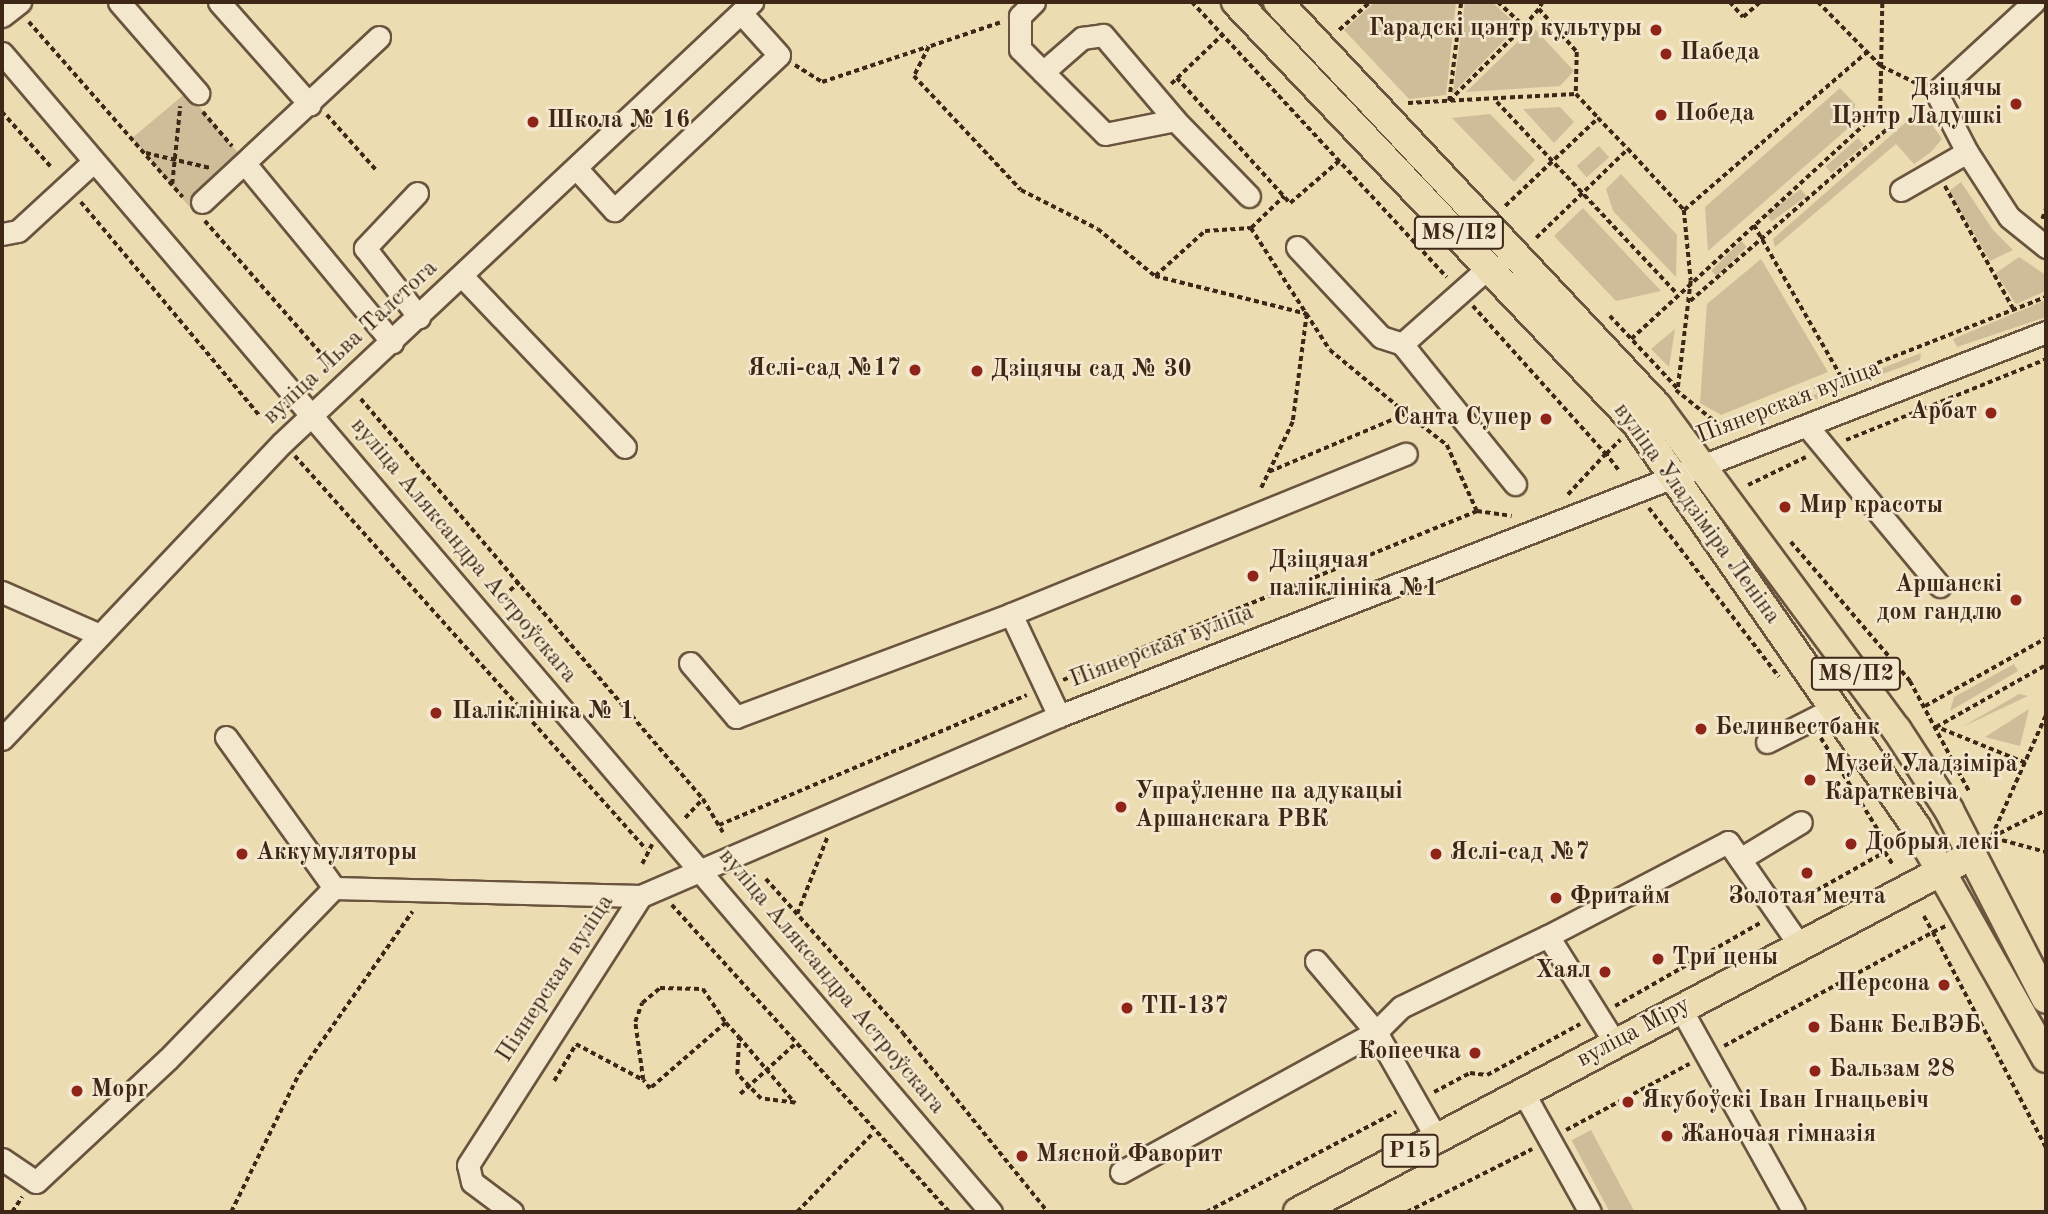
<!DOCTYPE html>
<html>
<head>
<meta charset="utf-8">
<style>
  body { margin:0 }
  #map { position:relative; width:2048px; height:1214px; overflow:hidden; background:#ecdcb2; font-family:"Old Standard TT",serif }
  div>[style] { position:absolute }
  .green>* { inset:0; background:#cebd98; transform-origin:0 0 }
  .path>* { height:3.5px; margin-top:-1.75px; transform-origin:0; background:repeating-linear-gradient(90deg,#3e2717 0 5px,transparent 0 8.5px) }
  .roads { filter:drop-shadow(2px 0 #6a543e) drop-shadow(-2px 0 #6a543e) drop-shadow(0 2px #6a543e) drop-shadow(0 -2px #6a543e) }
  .minor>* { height:21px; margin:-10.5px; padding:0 10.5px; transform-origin:10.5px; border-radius:10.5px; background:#f3e8cd }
  .major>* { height:28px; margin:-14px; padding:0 14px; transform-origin:14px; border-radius:14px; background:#ecdcb2 }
  .dots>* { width:19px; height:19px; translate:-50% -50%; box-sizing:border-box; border:4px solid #f3e8cd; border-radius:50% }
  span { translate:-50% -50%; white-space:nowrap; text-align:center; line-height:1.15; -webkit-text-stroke:5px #f3e8cd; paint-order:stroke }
  .shield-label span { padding:2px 5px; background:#f3e8cd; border:2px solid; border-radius:5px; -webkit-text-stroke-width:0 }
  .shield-label { font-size:23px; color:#3e2717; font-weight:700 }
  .poi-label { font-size:24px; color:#3e2717; font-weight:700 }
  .right { translate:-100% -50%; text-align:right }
  .left { translate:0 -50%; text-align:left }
  .street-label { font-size:24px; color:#3e2717 }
  .frame { position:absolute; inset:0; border:4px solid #3e2717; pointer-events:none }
</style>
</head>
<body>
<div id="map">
  <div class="green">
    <div style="clip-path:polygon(1375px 2px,1456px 2px,1446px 95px,1409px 99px,1344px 30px)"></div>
    <div style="clip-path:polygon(1465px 2px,1492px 2px,1518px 26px,1453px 93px)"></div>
    <div style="clip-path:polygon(1533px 27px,1574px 71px,1560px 86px,1466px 92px)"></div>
    <div style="clip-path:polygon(1840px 88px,1855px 104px,1853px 124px,1708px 251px,1705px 207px)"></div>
    <div style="left:187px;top:92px;width:93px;height:72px;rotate:50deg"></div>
    <div style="clip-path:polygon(1560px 107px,1574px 122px,1554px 143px,1523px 109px)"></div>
    <div style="clip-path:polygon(1921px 109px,1942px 139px,1931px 152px,1914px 164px,1896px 144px,1775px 247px,1773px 239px)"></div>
    <div style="clip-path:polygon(1490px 114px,1535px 160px,1514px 182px,1452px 118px)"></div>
    <div style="left:1858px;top:138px;width:9px;height:43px;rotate:49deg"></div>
    <div style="left:1599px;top:146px;width:15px;height:30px;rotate:48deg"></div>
    <div style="clip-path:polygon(1621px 174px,1677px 235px,1676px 277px,1613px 211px,1606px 189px)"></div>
    <div style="clip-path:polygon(1961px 182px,1993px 230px,2013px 250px,1990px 261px,1949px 191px)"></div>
    <div style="left:1801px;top:189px;width:9px;height:43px;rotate:54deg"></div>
    <div style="clip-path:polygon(1583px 208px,1661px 291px,1616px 301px,1554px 236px)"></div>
    <div style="left:1741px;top:241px;width:8px;height:42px;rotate:45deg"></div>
    <div style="clip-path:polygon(2019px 257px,2046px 275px,2046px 291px,2016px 304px,1996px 273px)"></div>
    <div style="clip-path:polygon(1761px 259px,1828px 372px,1721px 415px,1700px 403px,1707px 304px)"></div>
    <div style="clip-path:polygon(2046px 300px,2046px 317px,1957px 347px,1953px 339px)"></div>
    <div style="clip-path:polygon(1675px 329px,1669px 367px,1651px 349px)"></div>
    <div style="clip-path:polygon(1921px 353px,1920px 360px,1803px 404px,1803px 399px)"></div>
    <div style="clip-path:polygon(1792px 401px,1783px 414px,1729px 426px)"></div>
    <div style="clip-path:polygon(2014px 664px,2018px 671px,1950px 711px,1954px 697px)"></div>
    <div style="clip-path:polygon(2019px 694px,2028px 696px,1962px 727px)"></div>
    <div style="clip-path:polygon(2029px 709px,2020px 746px,1985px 737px)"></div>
    <div style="left:1591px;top:1130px;width:93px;height:22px;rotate:62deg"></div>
  </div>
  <div class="path">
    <div style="left:1192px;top:2px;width:375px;rotate:47.2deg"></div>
    <div style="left:1498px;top:2px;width:35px;rotate:43deg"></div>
    <div style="left:1524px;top:26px;width:23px;rotate:-49deg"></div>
    <div style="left:1543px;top:2px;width:8px;rotate:120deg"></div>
    <div style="left:1539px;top:9px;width:57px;rotate:48.5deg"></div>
    <div style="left:1577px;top:52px;width:42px;rotate:91.4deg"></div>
    <div style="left:1730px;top:2px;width:20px;rotate:49deg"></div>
    <div style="left:1743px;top:17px;width:23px;rotate:-41deg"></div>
    <div style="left:1818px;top:2px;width:90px;rotate:45.5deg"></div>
    <div style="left:1881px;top:66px;width:41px;rotate:25.9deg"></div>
    <div style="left:29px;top:22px;width:233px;rotate:48.7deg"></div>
    <div style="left:1000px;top:23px;width:75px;rotate:161.3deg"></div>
    <div style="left:929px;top:47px;width:33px;rotate:117deg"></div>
    <div style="left:914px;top:76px;width:156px;rotate:46.8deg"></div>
    <div style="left:1021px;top:190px;width:86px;rotate:26.9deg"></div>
    <div style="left:1098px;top:229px;width:74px;rotate:39.5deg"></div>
    <div style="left:1155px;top:276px;width:157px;rotate:14deg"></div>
    <div style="left:1307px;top:314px;width:109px;rotate:97.4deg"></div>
    <div style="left:1293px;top:422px;width:74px;rotate:115.5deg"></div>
    <div style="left:1339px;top:30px;width:42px;rotate:-42.1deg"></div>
    <div style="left:795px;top:65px;width:32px;rotate:32deg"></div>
    <div style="left:822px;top:82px;width:111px;rotate:-18.4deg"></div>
    <div style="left:1177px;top:78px;width:169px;rotate:47.9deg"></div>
    <div style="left:1290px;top:203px;width:65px;rotate:-40.6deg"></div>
    <div style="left:1171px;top:84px;width:71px;rotate:-43.9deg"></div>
    <div style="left:1449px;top:101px;width:106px;rotate:-45deg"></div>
    <div style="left:1449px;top:101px;width:100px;rotate:-83.1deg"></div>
    <div style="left:1497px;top:102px;width:263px;rotate:46.8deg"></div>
    <div style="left:1408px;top:103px;width:168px;rotate:-3.1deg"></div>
    <div style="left:1576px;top:94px;width:33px;rotate:47deg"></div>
    <div style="left:2px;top:112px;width:76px;rotate:48.2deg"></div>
    <div style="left:203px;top:112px;width:45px;rotate:49.5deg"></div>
    <div style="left:327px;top:115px;width:75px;rotate:48.2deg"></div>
    <div style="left:146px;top:153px;width:66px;rotate:13.2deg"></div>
    <div style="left:172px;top:184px;width:78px;rotate:-84.1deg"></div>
    <div style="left:1945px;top:186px;width:142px;rotate:60.9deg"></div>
    <div style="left:81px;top:202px;width:278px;rotate:50.1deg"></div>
    <div style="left:1505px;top:206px;width:128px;rotate:-43.4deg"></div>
    <div style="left:1598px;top:118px;width:43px;rotate:45.9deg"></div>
    <div style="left:1684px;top:210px;width:242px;rotate:-40.8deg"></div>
    <div style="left:2042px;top:219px;width:12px;rotate:-70deg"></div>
    <div style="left:205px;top:221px;width:190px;rotate:48.8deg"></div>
    <div style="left:1754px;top:225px;width:177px;rotate:60.1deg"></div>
    <div style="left:1251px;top:228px;width:145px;rotate:57.1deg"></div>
    <div style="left:1330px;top:350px;width:100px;rotate:39.7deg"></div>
    <div style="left:1407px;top:414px;width:149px;rotate:157.1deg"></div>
    <div style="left:1536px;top:238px;width:128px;rotate:-44.1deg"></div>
    <div style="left:1628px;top:149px;width:83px;rotate:47.4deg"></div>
    <div style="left:1684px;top:210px;width:71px;rotate:84.4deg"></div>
    <div style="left:1691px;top:281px;width:109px;rotate:96.9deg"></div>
    <div style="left:1155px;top:276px;width:67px;rotate:-42deg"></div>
    <div style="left:1205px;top:231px;width:46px;rotate:-3.7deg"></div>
    <div style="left:1251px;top:228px;width:46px;rotate:-44.1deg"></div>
    <div style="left:1690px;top:301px;width:269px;rotate:-41.1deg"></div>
    <div style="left:1893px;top:124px;width:19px;rotate:-133deg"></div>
    <div style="left:1473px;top:306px;width:199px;rotate:48.1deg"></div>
    <div style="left:1606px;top:454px;width:56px;rotate:132.8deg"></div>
    <div style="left:1610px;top:316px;width:100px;rotate:47deg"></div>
    <div style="left:1631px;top:339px;width:338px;rotate:-42.6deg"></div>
    <div style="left:1880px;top:110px;width:108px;rotate:-88.9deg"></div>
    <div style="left:1676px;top:390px;width:55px;rotate:39.1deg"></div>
    <div style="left:1719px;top:425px;width:351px;rotate:-21.4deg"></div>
    <div style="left:361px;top:399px;width:526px;rotate:49.47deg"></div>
    <div style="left:1407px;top:414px;width:51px;rotate:37.8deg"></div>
    <div style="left:1447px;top:445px;width:72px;rotate:65.6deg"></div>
    <div style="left:1846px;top:440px;width:216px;rotate:-22deg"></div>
    <div style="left:295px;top:456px;width:527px;rotate:48.23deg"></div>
    <div style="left:1618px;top:470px;width:20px;rotate:-127deg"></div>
    <div style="left:1606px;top:454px;width:20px;rotate:-45deg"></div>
    <div style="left:1748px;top:485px;width:64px;rotate:-25.8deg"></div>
    <div style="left:1649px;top:508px;width:213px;rotate:52.4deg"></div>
    <div style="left:1791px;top:542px;width:183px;rotate:49.4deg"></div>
    <div style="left:1910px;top:681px;width:127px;rotate:61.8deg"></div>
    <div style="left:497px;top:602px;width:30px;rotate:-42deg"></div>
    <div style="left:1063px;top:680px;width:447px;rotate:-22.2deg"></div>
    <div style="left:1477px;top:511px;width:35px;rotate:8deg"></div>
    <div style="left:1925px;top:706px;width:139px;rotate:-29.3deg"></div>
    <div style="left:2046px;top:716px;width:133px;rotate:114.1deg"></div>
    <div style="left:1992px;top:837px;width:60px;rotate:-26.6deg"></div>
    <div style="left:1821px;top:738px;width:123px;rotate:58.2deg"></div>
    <div style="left:1886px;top:843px;width:9px;rotate:96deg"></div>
    <div style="left:2025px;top:763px;width:96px;rotate:-158deg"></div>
    <div style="left:1936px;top:727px;width:126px;rotate:-29.4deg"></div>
    <div style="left:685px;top:818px;width:26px;rotate:-47deg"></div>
    <div style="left:703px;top:799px;width:39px;rotate:59deg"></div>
    <div style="left:719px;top:825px;width:334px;rotate:-22.9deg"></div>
    <div style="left:1994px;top:838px;width:54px;rotate:15.1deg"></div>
    <div style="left:642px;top:864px;width:22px;rotate:-63deg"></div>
    <div style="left:766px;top:879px;width:206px;rotate:48.3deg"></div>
    <div style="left:903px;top:1033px;width:230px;rotate:51deg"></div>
    <div style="left:1794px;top:903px;width:104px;rotate:-29.3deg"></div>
    <div style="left:1885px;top:852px;width:15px;rotate:58deg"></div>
    <div style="left:672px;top:905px;width:413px;rotate:47.9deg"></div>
    <div style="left:797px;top:914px;width:82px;rotate:-68.5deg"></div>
    <div style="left:1924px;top:916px;width:18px;rotate:61deg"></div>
    <div style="left:1933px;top:932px;width:14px;rotate:-25deg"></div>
    <div style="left:1615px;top:1006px;width:167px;rotate:-29.8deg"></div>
    <div style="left:726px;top:1023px;width:19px;rotate:47deg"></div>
    <div style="left:739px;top:1037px;width:87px;rotate:49.7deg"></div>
    <div style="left:795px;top:1103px;width:34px;rotate:-173deg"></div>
    <div style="left:761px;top:1099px;width:35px;rotate:-134deg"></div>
    <div style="left:737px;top:1074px;width:37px;rotate:-87deg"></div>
    <div style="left:1724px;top:1046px;width:238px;rotate:-28.6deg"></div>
    <div style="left:1933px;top:932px;width:243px;rotate:62.3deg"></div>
    <div style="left:554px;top:1081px;width:43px;rotate:-59.3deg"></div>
    <div style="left:576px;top:1044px;width:76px;rotate:28.2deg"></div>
    <div style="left:643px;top:1080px;width:59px;rotate:-97.9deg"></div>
    <div style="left:635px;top:1022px;width:20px;rotate:-70deg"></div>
    <div style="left:642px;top:1003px;width:23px;rotate:-40deg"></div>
    <div style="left:660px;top:988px;width:43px;rotate:1.3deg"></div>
    <div style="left:703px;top:989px;width:41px;rotate:55.9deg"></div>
    <div style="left:726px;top:1023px;width:101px;rotate:139deg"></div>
    <div style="left:650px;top:1089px;width:11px;rotate:-128deg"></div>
    <div style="left:1434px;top:1092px;width:41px;rotate:-27.8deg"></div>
    <div style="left:1470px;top:1073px;width:17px;rotate:7deg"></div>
    <div style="left:1487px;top:1075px;width:106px;rotate:-28.7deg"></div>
    <div style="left:740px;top:1094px;width:74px;rotate:-42.3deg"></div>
    <div style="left:1566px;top:1130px;width:140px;rotate:-28.2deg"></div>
    <div style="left:12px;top:1212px;width:18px;rotate:-56deg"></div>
    <div style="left:231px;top:1212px;width:154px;rotate:-63.8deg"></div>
    <div style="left:299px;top:1074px;width:198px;rotate:-55.1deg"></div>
    <div style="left:797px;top:1212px;width:110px;rotate:-46.1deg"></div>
    <div style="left:1206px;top:1212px;width:215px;rotate:-27.8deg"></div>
    <div style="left:1407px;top:1212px;width:140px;rotate:-26.7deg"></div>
  </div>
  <div class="roads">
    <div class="minor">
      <div style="left:119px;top:2px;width:121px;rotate:49deg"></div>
      <div style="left:219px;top:2px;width:137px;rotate:48.5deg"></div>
      <div style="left:1034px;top:2px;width:20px;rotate:135deg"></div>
      <div style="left:1020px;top:16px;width:33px;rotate:90deg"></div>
      <div style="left:1020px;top:49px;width:120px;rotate:45deg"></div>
      <div style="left:1105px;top:134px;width:71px;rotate:-11.3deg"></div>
      <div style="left:1175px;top:120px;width:106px;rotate:45.8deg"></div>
      <div style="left:2px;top:16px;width:23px;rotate:-38deg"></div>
      <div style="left:2px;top:53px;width:1524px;rotate:49.53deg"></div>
      <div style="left:1043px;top:72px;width:52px;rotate:-41.1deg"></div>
      <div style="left:1082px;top:38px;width:21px;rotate:-8deg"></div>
      <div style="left:1103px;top:35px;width:111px;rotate:49.7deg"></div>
      <div style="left:1967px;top:152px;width:68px;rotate:-117.3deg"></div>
      <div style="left:1936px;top:92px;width:133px;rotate:-42.6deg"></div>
      <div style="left:576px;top:168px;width:57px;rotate:47.9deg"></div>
      <div style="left:614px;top:210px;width:226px;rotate:-43.2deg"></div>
      <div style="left:779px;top:55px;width:57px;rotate:-132.1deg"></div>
      <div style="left:251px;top:171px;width:222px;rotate:50.5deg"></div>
      <div style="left:1901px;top:190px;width:76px;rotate:-29.9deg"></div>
      <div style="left:1967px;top:152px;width:77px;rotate:57.1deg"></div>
      <div style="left:2009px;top:217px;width:48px;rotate:39deg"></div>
      <div style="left:417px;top:193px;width:76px;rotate:133.4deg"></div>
      <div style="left:365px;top:248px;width:88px;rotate:52deg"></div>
      <div style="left:202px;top:202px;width:242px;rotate:-43deg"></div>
      <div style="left:2px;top:234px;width:16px;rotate:-11deg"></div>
      <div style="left:18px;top:231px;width:103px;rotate:-42.6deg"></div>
      <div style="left:1297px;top:247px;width:123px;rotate:47deg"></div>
      <div style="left:1381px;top:337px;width:22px;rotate:18deg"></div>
      <div style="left:1490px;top:266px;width:118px;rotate:138.4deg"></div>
      <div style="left:1402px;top:344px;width:180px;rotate:51.1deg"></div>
      <div style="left:462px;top:276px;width:236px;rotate:46.4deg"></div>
      <div style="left:1807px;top:426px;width:208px;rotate:50.3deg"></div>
      <div style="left:2px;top:592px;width:107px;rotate:23.7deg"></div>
      <div style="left:1011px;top:614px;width:426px;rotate:-22.1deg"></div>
      <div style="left:690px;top:663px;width:71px;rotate:49.6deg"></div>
      <div style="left:736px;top:717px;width:294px;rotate:-20.5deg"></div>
      <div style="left:1011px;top:614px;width:113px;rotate:64.8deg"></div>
      <div style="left:226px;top:737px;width:186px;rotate:54.4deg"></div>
      <div style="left:334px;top:888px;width:307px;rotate:1.5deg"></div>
      <div style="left:2px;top:739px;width:407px;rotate:-46.6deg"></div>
      <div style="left:282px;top:443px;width:645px;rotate:-43.18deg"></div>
      <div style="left:1767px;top:742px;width:75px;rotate:-26.9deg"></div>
      <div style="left:1740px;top:859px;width:71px;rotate:-31.2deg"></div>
      <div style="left:1548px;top:936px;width:203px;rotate:-27.6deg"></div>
      <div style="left:1728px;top:842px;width:126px;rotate:55.3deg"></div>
      <div style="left:1316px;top:961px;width:93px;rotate:49.8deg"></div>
      <div style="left:1376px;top:1032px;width:121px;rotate:60.3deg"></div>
      <div style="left:1681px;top:1009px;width:232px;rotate:60.9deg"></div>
      <div style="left:1523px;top:1092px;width:137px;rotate:60.8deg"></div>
      <div style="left:2px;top:1159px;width:41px;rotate:34.1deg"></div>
      <div style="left:36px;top:1182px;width:180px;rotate:-43deg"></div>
      <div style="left:168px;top:1059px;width:238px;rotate:-45.9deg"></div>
      <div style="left:1121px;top:1172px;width:291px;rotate:-28.8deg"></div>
      <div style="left:1376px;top:1032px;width:35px;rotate:-45deg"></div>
      <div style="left:1401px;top:1007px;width:163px;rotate:-25.8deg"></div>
      <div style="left:1548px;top:936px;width:126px;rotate:57.9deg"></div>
      <div style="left:512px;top:1212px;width:50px;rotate:-143.1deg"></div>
      <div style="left:472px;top:1182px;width:17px;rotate:-103deg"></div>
      <div style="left:468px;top:1165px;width:320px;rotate:-57.3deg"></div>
      <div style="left:641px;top:896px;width:455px;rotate:-23.3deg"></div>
      <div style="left:1059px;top:716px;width:1059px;rotate:-21.26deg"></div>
    </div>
    <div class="major">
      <div style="left:1236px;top:2px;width:582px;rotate:46.46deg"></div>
      <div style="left:1637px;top:424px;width:490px;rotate:55.3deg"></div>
      <div style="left:1916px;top:827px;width:265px;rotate:60.6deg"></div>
      <div style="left:1278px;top:2px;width:554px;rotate:46.83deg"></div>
      <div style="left:1657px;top:406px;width:403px;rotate:53.5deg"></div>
      <div style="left:1897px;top:730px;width:95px;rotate:57deg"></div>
      <div style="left:1949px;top:810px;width:212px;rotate:62.8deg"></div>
      <div style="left:1298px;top:1212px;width:746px;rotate:-27.91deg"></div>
    </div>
  </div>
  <div class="dots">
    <div style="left:1656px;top:30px;background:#8f2418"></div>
    <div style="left:1666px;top:54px;background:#8f2418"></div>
    <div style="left:2016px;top:104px;background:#8f2418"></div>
    <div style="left:1661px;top:115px;background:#8f2418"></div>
    <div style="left:533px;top:122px;background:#8f2418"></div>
    <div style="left:915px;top:370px;background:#8f2418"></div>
    <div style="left:977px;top:371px;background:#8f2418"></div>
    <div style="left:1991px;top:413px;background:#8f2418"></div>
    <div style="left:1546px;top:419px;background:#8f2418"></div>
    <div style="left:1785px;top:507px;background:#8f2418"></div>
    <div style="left:1253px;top:576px;background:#8f2418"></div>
    <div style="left:2016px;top:600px;background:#8f2418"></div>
    <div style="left:436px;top:713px;background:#8f2418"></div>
    <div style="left:1701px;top:729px;background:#8f2418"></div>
    <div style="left:1810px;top:780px;background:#8f2418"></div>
    <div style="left:1121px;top:807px;background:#8f2418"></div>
    <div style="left:1851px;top:844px;background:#8f2418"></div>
    <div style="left:242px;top:854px;background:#8f2418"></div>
    <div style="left:1436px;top:854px;background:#8f2418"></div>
    <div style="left:1807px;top:873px;background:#8f2418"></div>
    <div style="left:1556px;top:898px;background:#8f2418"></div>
    <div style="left:1658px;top:959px;background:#8f2418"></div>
    <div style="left:1605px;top:972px;background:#8f2418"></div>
    <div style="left:1944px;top:985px;background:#8f2418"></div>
    <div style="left:1127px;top:1008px;background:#8f2418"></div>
    <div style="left:1814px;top:1027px;background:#8f2418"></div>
    <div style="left:1475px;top:1053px;background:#8f2418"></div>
    <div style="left:1815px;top:1071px;background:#8f2418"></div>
    <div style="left:77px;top:1091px;background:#8f2418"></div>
    <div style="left:1628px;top:1102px;background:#8f2418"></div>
    <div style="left:1667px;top:1136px;background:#8f2418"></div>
    <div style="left:1022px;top:1156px;background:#8f2418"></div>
  </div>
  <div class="shield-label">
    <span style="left:1459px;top:233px">М8/П2</span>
    <span style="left:1856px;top:674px">М8/П2</span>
    <span style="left:1410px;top:1151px">Р15</span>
  </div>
  <div class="poi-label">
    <span class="right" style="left:1642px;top:30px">Гарадскі цэнтр культуры</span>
    <span class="left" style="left:1680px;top:54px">Пабеда</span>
    <span class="right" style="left:2002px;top:104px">Дзіцячы<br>Цэнтр Ладушкі</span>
    <span class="left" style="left:1675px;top:115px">Победа</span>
    <span class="left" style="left:547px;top:122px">Школа № 16</span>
    <span class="right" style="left:901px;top:370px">Яслі-сад №17</span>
    <span class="left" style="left:991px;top:371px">Дзіцячы сад № 30</span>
    <span class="right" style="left:1977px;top:413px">Арбат</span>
    <span class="right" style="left:1532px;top:419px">Санта Супер</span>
    <span class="left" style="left:1799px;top:507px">Мир красоты</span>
    <span class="left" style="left:1269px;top:576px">Дзіцячая<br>паліклініка №1</span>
    <span class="right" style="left:2002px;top:600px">Аршанскі<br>дом гандлю</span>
    <span class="left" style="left:452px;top:713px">Паліклініка № 1</span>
    <span class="left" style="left:1715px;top:729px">Белинвестбанк</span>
    <span class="left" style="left:1824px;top:780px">Музей Уладзіміра<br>Караткевіча</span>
    <span class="left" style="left:1135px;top:807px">Упраўленне па адукацыі<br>Аршанскага РВК</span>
    <span class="left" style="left:1865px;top:844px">Добрыя лекі</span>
    <span class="left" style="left:256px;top:854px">Аккумуляторы</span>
    <span class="left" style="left:1450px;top:854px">Яслі-сад №7</span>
    <span class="left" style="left:1570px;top:898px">Фритайм</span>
    <span style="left:1807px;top:898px">Золотая мечта</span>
    <span class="left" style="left:1672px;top:959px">Три цены</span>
    <span class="right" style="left:1591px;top:972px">Хаял</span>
    <span class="right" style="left:1930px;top:985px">Персона</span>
    <span class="left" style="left:1141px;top:1008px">ТП-137</span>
    <span class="left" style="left:1828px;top:1027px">Банк БелВЭБ</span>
    <span class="right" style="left:1461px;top:1053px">Копеечка</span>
    <span class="left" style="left:1829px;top:1071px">Бальзам 28</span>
    <span class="left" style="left:91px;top:1091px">Морг</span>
    <span class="left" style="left:1642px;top:1102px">Якубоўскі Іван Ігнацьевіч</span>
    <span class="left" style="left:1681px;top:1136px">Жаночая гімназія</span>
    <span class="left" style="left:1036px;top:1156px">Мясной Фаворит</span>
  </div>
  <div class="street-label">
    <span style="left:351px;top:343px;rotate:-43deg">вуліца Льва Талстога</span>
    <span style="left:1789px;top:403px;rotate:-21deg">Піянерская вуліца</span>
    <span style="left:1696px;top:514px;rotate:54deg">вуліца Уладзіміра Леніна</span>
    <span style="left:463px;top:551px;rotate:50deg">вуліца Аляксандра Астроўскага</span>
    <span style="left:1162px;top:647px;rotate:-21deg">Піянерская вуліца</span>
    <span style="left:556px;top:979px;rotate:-57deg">Піянерская вуліца</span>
    <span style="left:831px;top:982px;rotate:50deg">вуліца Аляксандра Астроўскага</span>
    <span style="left:1634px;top:1033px;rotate:-28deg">вуліца Міру</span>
  </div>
  <div class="frame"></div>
</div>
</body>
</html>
